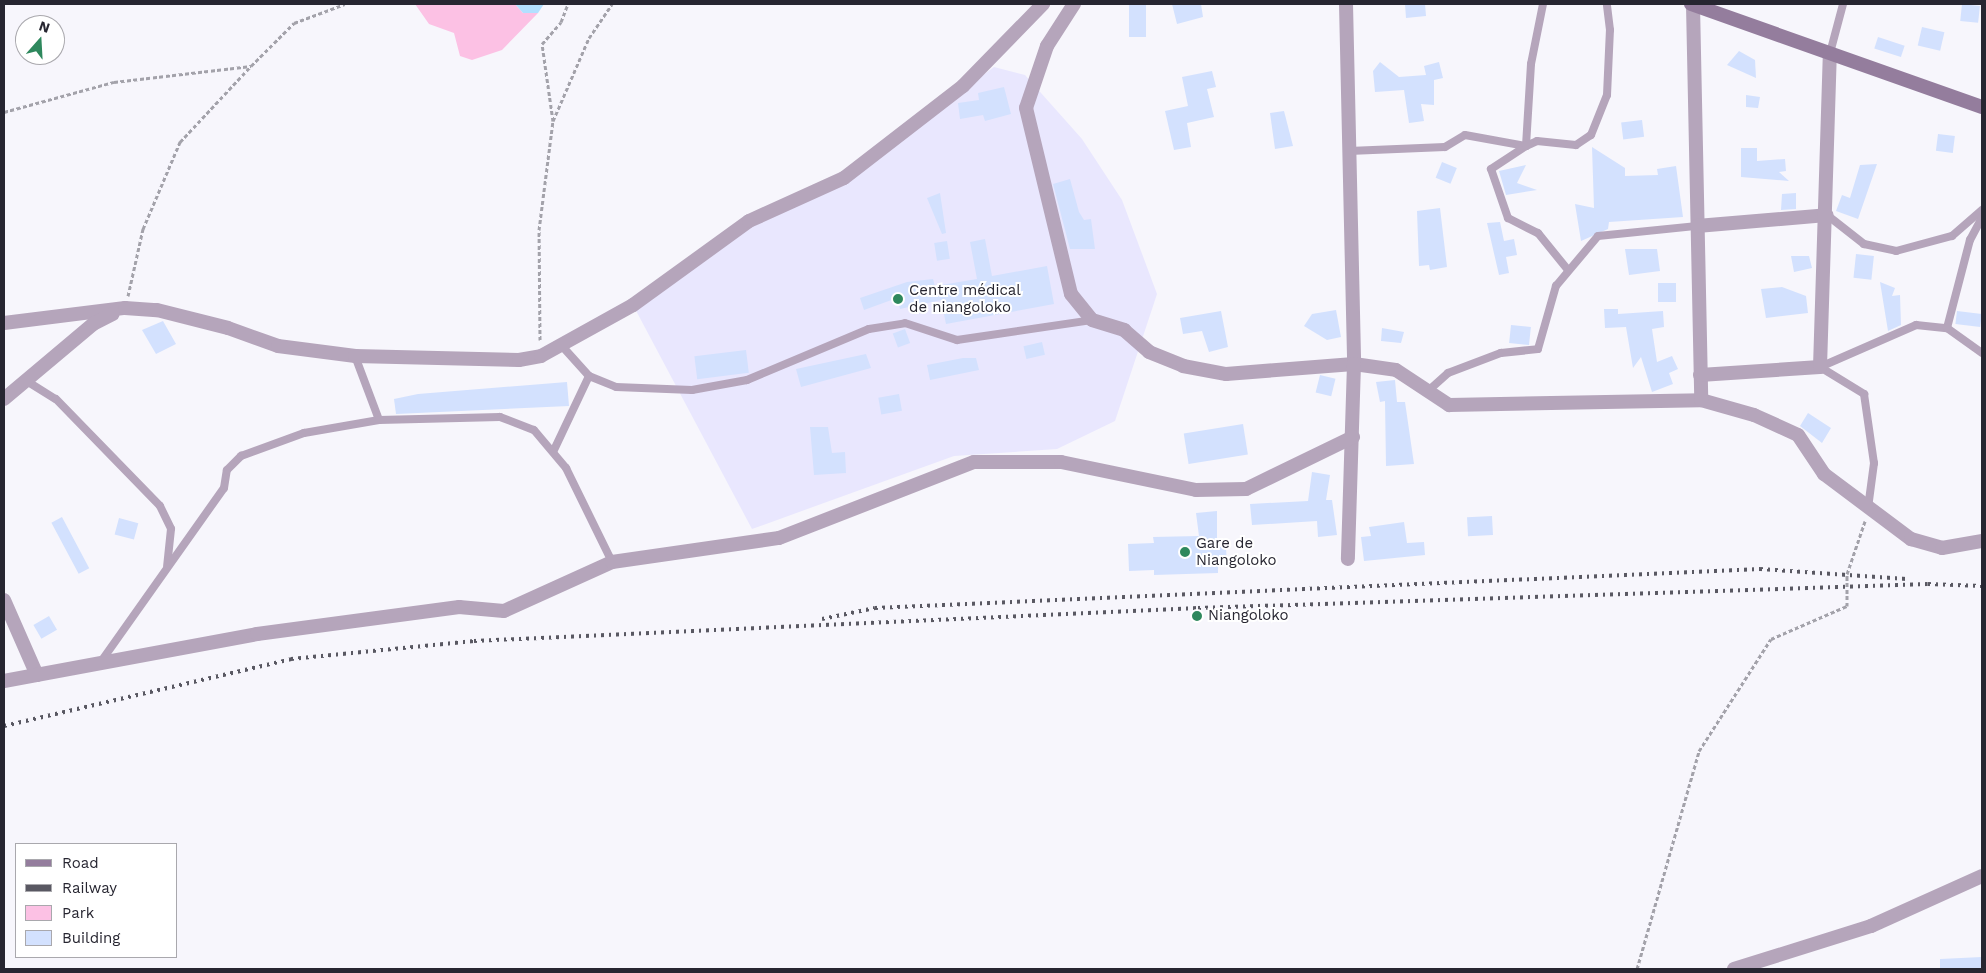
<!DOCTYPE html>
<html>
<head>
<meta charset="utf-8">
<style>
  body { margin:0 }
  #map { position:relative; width:1986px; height:973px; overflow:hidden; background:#f7f6fc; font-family:"Work Sans",sans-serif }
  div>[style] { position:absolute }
  .built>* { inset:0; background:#e9e7fe }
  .green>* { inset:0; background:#fcc1e4 }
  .water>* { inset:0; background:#b2e0ff }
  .building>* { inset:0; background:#d3e1fe; transform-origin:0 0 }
  .path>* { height:3px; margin-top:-1.5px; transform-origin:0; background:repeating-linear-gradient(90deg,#a3a2aa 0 4px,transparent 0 6.5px) }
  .service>* { height:8px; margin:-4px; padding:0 4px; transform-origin:4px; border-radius:4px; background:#b5a5bb }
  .minor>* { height:14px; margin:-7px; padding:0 7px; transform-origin:7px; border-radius:7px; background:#b5a5bb }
  .secondary>* { height:14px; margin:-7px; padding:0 7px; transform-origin:7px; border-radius:7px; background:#947d9d }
  .rail>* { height:4px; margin-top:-2px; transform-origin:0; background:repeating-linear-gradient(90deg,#595862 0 2.5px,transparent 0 7.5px) }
  .dots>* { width:14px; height:14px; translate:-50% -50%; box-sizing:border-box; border:2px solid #fff; border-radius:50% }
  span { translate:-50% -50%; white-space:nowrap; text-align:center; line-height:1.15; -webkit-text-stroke:4px #fff; paint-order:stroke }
  .poi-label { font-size:15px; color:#272631 }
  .left { translate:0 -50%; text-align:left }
  .frame { position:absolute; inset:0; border:5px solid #272631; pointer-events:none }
  .legend { position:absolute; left:15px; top:843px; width:162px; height:115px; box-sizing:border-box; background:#fff; border:1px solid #a9a8ad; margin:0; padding:6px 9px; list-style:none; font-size:15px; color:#272631 }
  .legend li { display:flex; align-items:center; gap:10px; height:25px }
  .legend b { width:25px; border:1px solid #a9a8ad }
  .north { position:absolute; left:15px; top:15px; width:50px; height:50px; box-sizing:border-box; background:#fff; border:1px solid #a9a8ad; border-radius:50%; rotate:19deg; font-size:14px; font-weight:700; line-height:20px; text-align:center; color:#272631 }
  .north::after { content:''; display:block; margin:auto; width:18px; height:22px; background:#2e885d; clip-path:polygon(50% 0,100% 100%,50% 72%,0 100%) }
</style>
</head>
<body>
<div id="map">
  <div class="built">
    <div style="clip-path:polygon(994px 67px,1025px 75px,1082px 139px,1122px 200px,1157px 294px,1115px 421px,1057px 449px,954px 456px,752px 529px,633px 305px,749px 221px,844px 178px)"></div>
  </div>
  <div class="green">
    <div style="clip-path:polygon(415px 4px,515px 4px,523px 13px,538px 13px,502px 50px,472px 60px,460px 56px,454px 33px,429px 24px)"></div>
  </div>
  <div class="water">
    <div style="clip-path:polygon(515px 4px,544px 4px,538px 13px,523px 13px)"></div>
  </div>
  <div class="building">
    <div style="left:1129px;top:4px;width:17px;height:33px"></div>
    <div style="clip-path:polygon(1172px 4px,1201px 4px,1203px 17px,1177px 24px)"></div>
    <div style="clip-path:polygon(1405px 4px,1425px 4px,1426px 16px,1406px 18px)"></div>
    <div style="left:1962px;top:4px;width:18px;height:17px;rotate:6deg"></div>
    <div style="left:1922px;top:27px;width:23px;height:19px;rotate:13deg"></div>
    <div style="left:1878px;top:37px;width:28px;height:12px;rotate:18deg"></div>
    <div style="clip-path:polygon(1739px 51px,1755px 60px,1756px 78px,1727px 65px)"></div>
    <div style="clip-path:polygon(1380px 62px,1399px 77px,1426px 75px,1424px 66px,1439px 62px,1443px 78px,1434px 80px,1434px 105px,1421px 104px,1424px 121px,1409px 123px,1404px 90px,1375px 92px,1373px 71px)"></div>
    <div style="clip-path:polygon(1212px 71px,1216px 87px,1207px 89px,1214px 117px,1187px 123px,1191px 147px,1174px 150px,1165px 111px,1188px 106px,1182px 77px)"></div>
    <div style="clip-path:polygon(1004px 87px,1011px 114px,985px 121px,983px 115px,960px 119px,958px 103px,979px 100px,978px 93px)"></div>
    <div style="clip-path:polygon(1746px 95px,1760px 97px,1758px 108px,1746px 107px)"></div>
    <div style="clip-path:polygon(1284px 111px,1293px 146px,1275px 149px,1270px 113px)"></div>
    <div style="left:1642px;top:120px;width:17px;height:21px;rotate:83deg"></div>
    <div style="left:1938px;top:134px;width:17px;height:17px;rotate:7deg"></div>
    <div style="clip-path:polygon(1592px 147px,1625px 168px,1625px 176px,1658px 175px,1657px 169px,1676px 166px,1683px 217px,1609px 222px,1608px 229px,1581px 241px,1575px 204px,1594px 208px)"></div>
    <div style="clip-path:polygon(1741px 148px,1757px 148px,1757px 161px,1785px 159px,1786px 171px,1779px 172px,1789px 181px,1741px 177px)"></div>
    <div style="left:1442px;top:162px;width:16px;height:17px;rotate:22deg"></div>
    <div style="clip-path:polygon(1877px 164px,1858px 219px,1836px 211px,1842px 195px,1850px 198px,1860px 165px)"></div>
    <div style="clip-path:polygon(1526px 165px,1517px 183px,1537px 190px,1506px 195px,1499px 171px)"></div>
    <div style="clip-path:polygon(1070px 179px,1079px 212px,1084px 220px,1091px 219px,1095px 249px,1070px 249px,1053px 184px)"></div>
    <div style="clip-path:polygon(940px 193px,946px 233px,942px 234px,927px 198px)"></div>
    <div style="clip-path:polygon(1796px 193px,1796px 209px,1781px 210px,1782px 194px)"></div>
    <div style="clip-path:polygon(1440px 208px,1447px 267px,1430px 270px,1429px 265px,1419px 266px,1417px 211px)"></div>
    <div style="clip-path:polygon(1500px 222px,1504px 241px,1514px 239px,1517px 255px,1506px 257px,1509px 273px,1499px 275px,1487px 223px)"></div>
    <div style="clip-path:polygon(985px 239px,992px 276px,1047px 266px,1054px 304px,946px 324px,941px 300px,900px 309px,897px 298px,864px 310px,860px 298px,907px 282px,933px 279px,935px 286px,977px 279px,970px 242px)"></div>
    <div style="left:947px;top:241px;width:18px;height:13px;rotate:81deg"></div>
    <div style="clip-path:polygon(1625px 249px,1657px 249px,1660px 271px,1629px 275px)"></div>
    <div style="left:1856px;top:254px;width:18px;height:24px;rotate:6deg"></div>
    <div style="clip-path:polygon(1791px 256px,1809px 256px,1812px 268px,1794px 272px)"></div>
    <div style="clip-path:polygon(1880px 282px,1895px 288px,1892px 296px,1900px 295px,1901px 325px,1888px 331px)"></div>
    <div style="left:1676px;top:283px;width:19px;height:18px;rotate:90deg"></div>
    <div style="clip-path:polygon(1782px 287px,1806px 296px,1808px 313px,1766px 318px,1761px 289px)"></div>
    <div style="clip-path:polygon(1604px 309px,1618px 309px,1618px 314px,1663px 311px,1664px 327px,1652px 329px,1657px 362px,1672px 356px,1678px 369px,1669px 373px,1673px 384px,1652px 392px,1641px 357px,1633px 368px,1626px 327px,1605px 328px)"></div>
    <div style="clip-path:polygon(1336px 310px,1341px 337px,1327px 340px,1304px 326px,1312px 314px)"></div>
    <div style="clip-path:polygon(1221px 311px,1228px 347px,1209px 352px,1202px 331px,1183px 334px,1180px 318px)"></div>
    <div style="left:1957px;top:311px;width:25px;height:13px;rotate:7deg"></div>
    <div style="clip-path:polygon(163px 321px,176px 344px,156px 354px,142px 330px)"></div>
    <div style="left:1511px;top:325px;width:20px;height:18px;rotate:6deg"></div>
    <div style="clip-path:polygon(1382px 328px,1404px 332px,1401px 343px,1381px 341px)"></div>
    <div style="left:905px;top:329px;width:15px;height:13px;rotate:70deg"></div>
    <div style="left:1042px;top:342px;width:13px;height:19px;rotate:77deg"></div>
    <div style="left:746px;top:350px;width:23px;height:52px;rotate:83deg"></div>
    <div style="clip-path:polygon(866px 354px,871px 368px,801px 387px,796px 369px)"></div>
    <div style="clip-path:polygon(963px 358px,976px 358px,979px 370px,930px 380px,927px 365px)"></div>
    <div style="left:1320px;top:375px;width:16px;height:18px;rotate:14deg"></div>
    <div style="clip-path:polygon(1395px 380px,1397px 402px,1405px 402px,1414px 464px,1386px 466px,1385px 401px,1380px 402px,1376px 382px)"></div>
    <div style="clip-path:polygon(567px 382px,569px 406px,396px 414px,394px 399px,418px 394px)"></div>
    <div style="left:899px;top:394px;width:17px;height:21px;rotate:80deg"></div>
    <div style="clip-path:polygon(1808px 413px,1831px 428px,1822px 443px,1800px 426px)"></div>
    <div style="left:1243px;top:424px;width:31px;height:60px;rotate:81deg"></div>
    <div style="clip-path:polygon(810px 427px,828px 427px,832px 453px,845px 452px,846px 473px,814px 475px)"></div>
    <div style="clip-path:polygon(1312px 472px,1330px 475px,1326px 500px,1332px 500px,1337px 535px,1318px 537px,1317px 521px,1252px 525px,1250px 504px,1308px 501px)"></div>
    <div style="clip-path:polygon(1217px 511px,1217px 547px,1226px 547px,1227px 567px,1218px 567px,1218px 573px,1154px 575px,1154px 570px,1129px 571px,1128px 544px,1154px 543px,1153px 537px,1199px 536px,1196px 513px)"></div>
    <div style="left:1492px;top:516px;width:19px;height:25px;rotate:87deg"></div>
    <div style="left:62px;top:517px;width:58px;height:12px;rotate:62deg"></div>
    <div style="left:119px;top:518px;width:20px;height:17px;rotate:15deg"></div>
    <div style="clip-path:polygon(1404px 522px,1407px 543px,1424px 542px,1425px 555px,1364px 561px,1361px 537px,1371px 536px,1369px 527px)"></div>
    <div style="left:49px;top:616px;width:16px;height:18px;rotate:60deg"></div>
    <div style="clip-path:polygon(1982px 957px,1982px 969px,1940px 969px,1940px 959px)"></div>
  </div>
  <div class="path">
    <div style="left:4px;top:112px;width:114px;rotate:-15.3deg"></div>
    <div style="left:114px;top:82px;width:138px;rotate:-6.7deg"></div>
    <div style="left:251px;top:66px;width:61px;rotate:-45deg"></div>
    <div style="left:294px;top:23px;width:54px;rotate:-20.4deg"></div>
    <div style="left:553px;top:121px;width:90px;rotate:-66.6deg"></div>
    <div style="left:589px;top:38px;width:41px;rotate:-55.9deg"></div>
    <div style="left:128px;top:296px;width:69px;rotate:-77.4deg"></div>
    <div style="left:143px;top:229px;width:95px;rotate:-67deg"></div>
    <div style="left:180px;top:142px;width:103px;rotate:-47deg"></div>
    <div style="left:540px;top:340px;width:110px;rotate:-90.5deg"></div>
    <div style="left:539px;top:230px;width:110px;rotate:-82.7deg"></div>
    <div style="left:553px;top:121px;width:78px;rotate:-98.1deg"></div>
    <div style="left:542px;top:44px;width:29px;rotate:-49deg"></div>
    <div style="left:561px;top:22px;width:19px;rotate:-69deg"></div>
    <div style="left:1637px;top:969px;width:227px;rotate:-74.1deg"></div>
    <div style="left:1699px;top:751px;width:133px;rotate:-57.3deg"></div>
    <div style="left:1771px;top:639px;width:83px;rotate:-23.5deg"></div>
    <div style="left:1847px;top:606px;width:32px;rotate:-90deg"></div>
    <div style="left:1847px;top:574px;width:56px;rotate:-71.2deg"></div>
  </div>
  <div class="service">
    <div style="left:1543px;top:4px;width:61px;rotate:101.3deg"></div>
    <div style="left:1531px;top:64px;width:82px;rotate:93.5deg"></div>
    <div style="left:1526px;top:146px;width:42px;rotate:146.7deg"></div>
    <div style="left:1491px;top:169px;width:52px;rotate:70.9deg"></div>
    <div style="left:1508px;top:218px;width:34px;rotate:27deg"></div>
    <div style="left:1538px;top:233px;width:48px;rotate:51deg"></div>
    <div style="left:1830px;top:53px;width:51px;rotate:-75.1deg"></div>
    <div style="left:1349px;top:151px;width:96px;rotate:-2.4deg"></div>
    <div style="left:1445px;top:147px;width:23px;rotate:-31deg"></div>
    <div style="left:1465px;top:135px;width:62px;rotate:10.2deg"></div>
    <div style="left:1526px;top:146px;width:12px;rotate:-24deg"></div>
    <div style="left:1537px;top:141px;width:39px;rotate:6deg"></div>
    <div style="left:1576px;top:145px;width:18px;rotate:-34deg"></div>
    <div style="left:1591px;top:135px;width:43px;rotate:-68.2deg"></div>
    <div style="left:1607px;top:95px;width:65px;rotate:-87.4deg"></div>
    <div style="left:1610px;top:30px;width:26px;rotate:-97deg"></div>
    <div style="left:1827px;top:215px;width:47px;rotate:38.1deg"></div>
    <div style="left:1864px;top:244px;width:33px;rotate:12deg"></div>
    <div style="left:1896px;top:251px;width:58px;rotate:-15deg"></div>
    <div style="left:1952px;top:236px;width:40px;rotate:-41deg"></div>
    <div style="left:1947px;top:328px;width:91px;rotate:-75.4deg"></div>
    <div style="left:1970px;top:240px;width:26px;rotate:-62deg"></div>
    <div style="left:562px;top:346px;width:40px;rotate:48deg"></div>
    <div style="left:589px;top:376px;width:29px;rotate:22deg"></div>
    <div style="left:616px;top:387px;width:76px;rotate:2.3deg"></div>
    <div style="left:692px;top:390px;width:56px;rotate:-10.3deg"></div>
    <div style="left:747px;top:380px;width:132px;rotate:-22.7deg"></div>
    <div style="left:869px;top:329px;width:36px;rotate:-9deg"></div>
    <div style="left:905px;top:323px;width:55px;rotate:18.1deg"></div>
    <div style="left:957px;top:340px;width:136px;rotate:-8.4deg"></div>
    <div style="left:355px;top:356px;width:68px;rotate:69.4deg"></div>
    <div style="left:1820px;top:367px;width:105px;rotate:-23.6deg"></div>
    <div style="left:1916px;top:325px;width:31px;rotate:6deg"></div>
    <div style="left:1947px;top:328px;width:43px;rotate:35.5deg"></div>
    <div style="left:1820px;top:367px;width:52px;rotate:31.5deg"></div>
    <div style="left:1864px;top:394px;width:70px;rotate:81.8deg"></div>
    <div style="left:1874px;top:463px;width:45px;rotate:97.6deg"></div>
    <div style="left:25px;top:380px;width:36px;rotate:32deg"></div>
    <div style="left:56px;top:399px;width:149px;rotate:45.8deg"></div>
    <div style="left:160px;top:506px;width:25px;rotate:64deg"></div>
    <div style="left:171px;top:529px;width:37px;rotate:96deg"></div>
    <div style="left:1428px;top:391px;width:27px;rotate:-42deg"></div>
    <div style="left:1448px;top:373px;width:57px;rotate:-20.7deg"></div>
    <div style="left:1501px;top:353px;width:37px;rotate:-6deg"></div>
    <div style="left:1538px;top:349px;width:66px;rotate:-74.1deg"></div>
    <div style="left:1556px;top:286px;width:65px;rotate:-50deg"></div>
    <div style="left:1598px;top:236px;width:100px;rotate:-5.8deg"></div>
    <div style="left:554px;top:450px;width:82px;rotate:-64.7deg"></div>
    <div style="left:100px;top:663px;width:214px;rotate:-54.7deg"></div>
    <div style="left:224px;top:488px;width:18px;rotate:-81deg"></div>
    <div style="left:227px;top:470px;width:20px;rotate:-45deg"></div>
    <div style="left:241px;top:456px;width:67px;rotate:-20.1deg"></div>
    <div style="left:304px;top:433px;width:76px;rotate:-9.8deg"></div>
    <div style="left:379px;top:420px;width:121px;rotate:-1.4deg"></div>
    <div style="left:500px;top:417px;width:36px;rotate:21deg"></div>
    <div style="left:534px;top:430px;width:50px;rotate:49.9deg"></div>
    <div style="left:566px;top:468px;width:105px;rotate:63.9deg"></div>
  </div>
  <div class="minor">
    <div style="left:1074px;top:4px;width:50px;rotate:122.7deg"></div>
    <div style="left:1047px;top:46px;width:65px;rotate:108.7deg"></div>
    <div style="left:1026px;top:108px;width:191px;rotate:76.4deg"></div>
    <div style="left:1071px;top:294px;width:33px;rotate:51deg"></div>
    <div style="left:1092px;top:320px;width:34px;rotate:17deg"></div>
    <div style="left:1124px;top:330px;width:33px;rotate:41deg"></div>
    <div style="left:1149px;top:352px;width:37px;rotate:22deg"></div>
    <div style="left:1183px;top:366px;width:44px;rotate:10.5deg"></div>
    <div style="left:1226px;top:374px;width:128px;rotate:-4.5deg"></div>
    <div style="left:1354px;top:364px;width:42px;rotate:8.1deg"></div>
    <div style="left:1396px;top:370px;width:64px;rotate:33.4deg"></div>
    <div style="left:1449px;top:405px;width:252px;rotate:-1.1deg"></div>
    <div style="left:1701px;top:400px;width:55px;rotate:15.8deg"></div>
    <div style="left:1754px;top:415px;width:48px;rotate:24.4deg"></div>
    <div style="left:1798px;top:435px;width:47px;rotate:56.3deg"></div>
    <div style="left:1824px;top:474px;width:109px;rotate:36.8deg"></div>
    <div style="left:1911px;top:539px;width:32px;rotate:16deg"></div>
    <div style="left:1942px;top:548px;width:41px;rotate:-9.9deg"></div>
    <div style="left:1346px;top:4px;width:360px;rotate:88.7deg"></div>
    <div style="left:1354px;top:364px;width:195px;rotate:91.8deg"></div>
    <div style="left:1693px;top:5px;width:395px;rotate:88.8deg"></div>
    <div style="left:1697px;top:226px;width:130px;rotate:-4.8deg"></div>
    <div style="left:4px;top:323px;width:122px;rotate:-7.1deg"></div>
    <div style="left:125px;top:308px;width:32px;rotate:4deg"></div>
    <div style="left:157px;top:310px;width:73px;rotate:14.2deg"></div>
    <div style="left:228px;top:328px;width:53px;rotate:19.8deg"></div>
    <div style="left:278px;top:346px;width:78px;rotate:7.4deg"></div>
    <div style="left:355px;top:356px;width:164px;rotate:1.4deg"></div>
    <div style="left:519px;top:360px;width:22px;rotate:-10deg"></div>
    <div style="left:541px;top:356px;width:105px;rotate:-29deg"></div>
    <div style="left:633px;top:305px;width:143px;rotate:-35.9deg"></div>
    <div style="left:749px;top:221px;width:104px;rotate:-24.4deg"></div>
    <div style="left:844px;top:178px;width:150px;rotate:-37.7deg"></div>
    <div style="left:963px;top:86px;width:115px;rotate:-45.7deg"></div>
    <div style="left:1700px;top:375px;width:120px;rotate:-3.8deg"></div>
    <div style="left:1820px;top:367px;width:314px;rotate:-88.2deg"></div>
    <div style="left:4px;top:399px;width:116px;rotate:-40.1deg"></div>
    <div style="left:93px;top:324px;width:22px;rotate:-27deg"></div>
    <div style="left:4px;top:600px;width:82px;rotate:66.3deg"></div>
    <div style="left:4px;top:681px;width:257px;rotate:-10.5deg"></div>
    <div style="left:257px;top:634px;width:204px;rotate:-7.6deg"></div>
    <div style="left:459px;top:607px;width:45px;rotate:5.1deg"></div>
    <div style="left:504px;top:611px;width:119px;rotate:-24.4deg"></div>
    <div style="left:612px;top:562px;width:169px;rotate:-8.2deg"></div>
    <div style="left:779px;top:538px;width:209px;rotate:-21.3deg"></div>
    <div style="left:974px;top:462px;width:87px"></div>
    <div style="left:1061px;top:462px;width:138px;rotate:11.7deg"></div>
    <div style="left:1196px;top:490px;width:50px;rotate:-1.1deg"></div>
    <div style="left:1246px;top:489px;width:119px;rotate:-25.9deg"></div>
    <div style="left:1734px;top:969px;width:144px;rotate:-17.4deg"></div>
    <div style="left:1871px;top:926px;width:122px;rotate:-24.2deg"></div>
  </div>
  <div class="secondary">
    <div style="left:1691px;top:4px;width:309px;rotate:19.5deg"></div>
  </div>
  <div class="rail">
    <div style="left:822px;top:619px;width:54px;rotate:-11.7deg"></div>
    <div style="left:875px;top:608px;width:886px;rotate:-2.52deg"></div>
    <div style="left:1760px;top:569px;width:147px;rotate:3.9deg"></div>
    <div style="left:4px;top:726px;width:295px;rotate:-13.1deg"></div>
    <div style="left:291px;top:659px;width:184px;rotate:-5.6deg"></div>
    <div style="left:474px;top:641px;width:725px;rotate:-2.61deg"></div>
    <div style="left:1198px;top:608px;width:730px;rotate:-1.88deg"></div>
    <div style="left:1928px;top:584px;width:54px;rotate:2.1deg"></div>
  </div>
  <div class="dots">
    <div style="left:898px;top:299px;background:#2e885d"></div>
    <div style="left:1185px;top:552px;background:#2e885d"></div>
    <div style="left:1197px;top:616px;background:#2e885d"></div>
  </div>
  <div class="poi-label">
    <span class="left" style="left:909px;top:299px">Centre médical<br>de niangoloko</span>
    <span class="left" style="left:1196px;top:552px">Gare de<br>Niangoloko</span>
    <span class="left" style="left:1208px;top:616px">Niangoloko</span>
  </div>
  <div class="frame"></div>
  <ul class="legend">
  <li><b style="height:6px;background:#947d9d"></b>Road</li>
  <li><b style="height:6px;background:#595862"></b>Railway</li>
  <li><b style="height:14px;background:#fcc1e4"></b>Park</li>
  <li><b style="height:14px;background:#d3e1fe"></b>Building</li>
  </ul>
  <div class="north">N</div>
</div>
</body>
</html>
